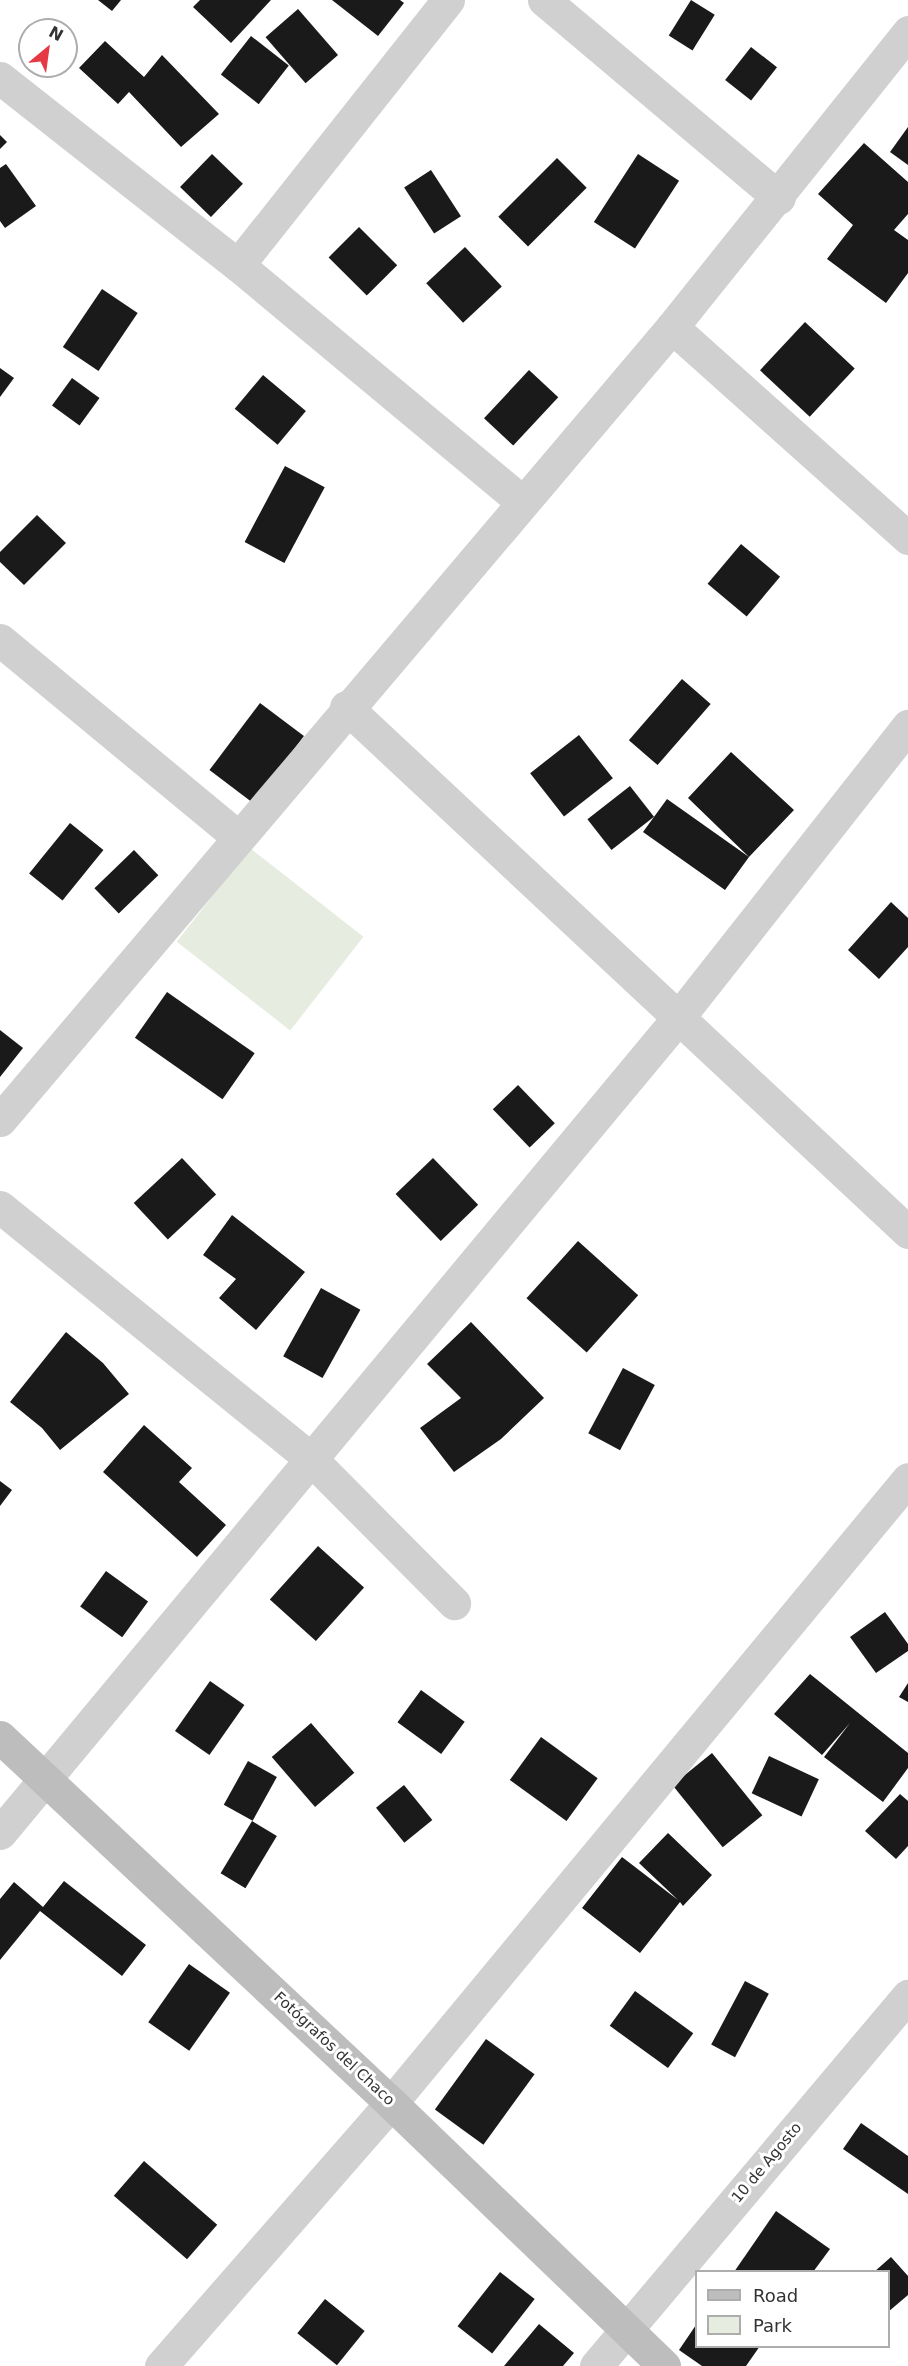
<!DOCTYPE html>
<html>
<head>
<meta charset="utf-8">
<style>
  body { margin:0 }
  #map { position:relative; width:908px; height:2366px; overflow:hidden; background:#fff; font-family:"DejaVu Sans",sans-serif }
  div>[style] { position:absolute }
  .green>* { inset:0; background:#e6ecdf; transform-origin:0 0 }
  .building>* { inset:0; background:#1a1a1a; transform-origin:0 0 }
  .street>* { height:33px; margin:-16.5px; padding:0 16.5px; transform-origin:16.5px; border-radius:16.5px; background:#d0d0d0 }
  .secondary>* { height:33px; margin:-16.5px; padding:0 16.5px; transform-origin:16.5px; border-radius:16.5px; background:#bdbdbd }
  span { translate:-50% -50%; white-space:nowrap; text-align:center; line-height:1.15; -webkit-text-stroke:6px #fff; paint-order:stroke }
  .street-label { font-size:15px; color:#333 }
  .legend { position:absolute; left:695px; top:2270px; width:195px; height:78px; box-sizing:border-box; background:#fff; border:2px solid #adadad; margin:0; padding:8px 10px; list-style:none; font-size:18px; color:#333 }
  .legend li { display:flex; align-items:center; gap:12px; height:30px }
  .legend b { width:30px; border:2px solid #adadad }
  .north { position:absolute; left:18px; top:18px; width:60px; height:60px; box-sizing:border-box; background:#fff; border:2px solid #adadad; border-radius:50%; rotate:29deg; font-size:16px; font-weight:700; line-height:24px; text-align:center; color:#333 }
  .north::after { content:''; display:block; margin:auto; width:21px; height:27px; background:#e63946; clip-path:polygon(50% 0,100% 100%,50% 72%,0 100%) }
</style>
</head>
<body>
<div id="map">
  <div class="green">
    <div style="left:250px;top:848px;width:144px;height:119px;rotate:38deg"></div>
  </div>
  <div class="building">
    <div style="clip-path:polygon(98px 0,121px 0,112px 11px)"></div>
    <div style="clip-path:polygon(200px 0,271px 0,231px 43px,193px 7px)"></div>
    <div style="clip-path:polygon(332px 0,400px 0,404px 3px,378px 36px)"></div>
    <div style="left:691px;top:0;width:28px;height:42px;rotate:32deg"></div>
    <div style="left:298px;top:9px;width:61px;height:43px;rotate:49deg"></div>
    <div style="left:251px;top:36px;width:48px;height:49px;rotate:38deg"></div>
    <div style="clip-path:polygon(105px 41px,144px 77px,162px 55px,219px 114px,181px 147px,129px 92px,118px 104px,79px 68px)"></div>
    <div style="left:751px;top:47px;width:33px;height:42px;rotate:38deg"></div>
    <div style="clip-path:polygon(908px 127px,908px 165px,890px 152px)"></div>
    <div style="clip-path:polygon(0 135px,7px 142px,0 149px)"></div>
    <div style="clip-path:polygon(864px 143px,908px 182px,908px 214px,894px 230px,908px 240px,908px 273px,886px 303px,827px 259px,853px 225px,818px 194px)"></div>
    <div style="left:212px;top:154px;width:43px;height:46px;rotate:44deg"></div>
    <div style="left:638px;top:154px;width:49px;height:81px;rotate:33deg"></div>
    <div style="left:557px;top:158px;width:42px;height:83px;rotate:45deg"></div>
    <div style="clip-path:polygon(6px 164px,36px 206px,5px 228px,0 221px,0 168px)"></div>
    <div style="left:431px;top:170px;width:55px;height:32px;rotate:57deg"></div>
    <div style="left:359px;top:227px;width:54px;height:43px;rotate:45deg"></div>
    <div style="left:465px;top:247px;width:54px;height:53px;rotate:47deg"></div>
    <div style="left:102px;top:289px;width:43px;height:70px;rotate:34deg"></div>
    <div style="left:805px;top:322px;width:68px;height:66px;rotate:43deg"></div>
    <div style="clip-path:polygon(0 368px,14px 378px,0 397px)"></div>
    <div style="left:529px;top:370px;width:40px;height:66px;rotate:43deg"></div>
    <div style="left:263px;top:375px;width:56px;height:44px;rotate:40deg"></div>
    <div style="left:72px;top:378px;width:34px;height:34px;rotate:36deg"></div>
    <div style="left:285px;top:466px;width:45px;height:86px;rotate:28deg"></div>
    <div style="clip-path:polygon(37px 515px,66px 543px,24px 585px,0 562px,0 552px)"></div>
    <div style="left:741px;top:544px;width:51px;height:52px;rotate:40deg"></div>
    <div style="left:682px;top:679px;width:38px;height:81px;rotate:41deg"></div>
    <div style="left:260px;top:703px;width:55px;height:84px;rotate:37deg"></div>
    <div style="left:579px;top:735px;width:55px;height:62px;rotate:52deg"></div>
    <div style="clip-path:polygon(731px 752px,794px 810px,749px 857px,725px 890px,643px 832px,667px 799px,749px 857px,688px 798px)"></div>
    <div style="left:630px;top:786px;width:39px;height:54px;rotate:52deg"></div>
    <div style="left:70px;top:823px;width:43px;height:65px;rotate:39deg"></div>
    <div style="left:134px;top:850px;width:35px;height:55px;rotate:46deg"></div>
    <div style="clip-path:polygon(891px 902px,908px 918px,908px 947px,879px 979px,848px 950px)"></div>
    <div style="left:167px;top:992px;width:107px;height:56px;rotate:35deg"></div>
    <div style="clip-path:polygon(0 1030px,23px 1048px,0 1077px)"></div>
    <div style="left:518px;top:1085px;width:53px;height:35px;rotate:46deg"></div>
    <div style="left:182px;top:1158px;width:50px;height:66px;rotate:47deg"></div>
    <div style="left:433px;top:1158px;width:65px;height:52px;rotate:46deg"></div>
    <div style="clip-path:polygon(232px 1215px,305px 1272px,256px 1330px,219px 1298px,236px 1279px,203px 1255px)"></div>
    <div style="left:578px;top:1241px;width:81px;height:77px;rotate:42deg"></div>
    <div style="left:321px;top:1288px;width:45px;height:78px;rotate:29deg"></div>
    <div style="clip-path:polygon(471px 1322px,544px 1398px,501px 1439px,454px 1472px,420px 1428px,461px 1398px,427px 1364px)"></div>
    <div style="clip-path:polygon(66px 1332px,103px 1363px,129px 1394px,60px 1450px,42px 1428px,10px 1402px)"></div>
    <div style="left:623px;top:1368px;width:36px;height:74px;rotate:28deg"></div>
    <div style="clip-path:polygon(144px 1425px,192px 1468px,179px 1482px,226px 1525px,197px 1557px,103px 1472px)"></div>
    <div style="clip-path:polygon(0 1481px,12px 1490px,0 1506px)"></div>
    <div style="left:318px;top:1546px;width:62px;height:72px;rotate:42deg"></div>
    <div style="left:106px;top:1571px;width:52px;height:44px;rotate:36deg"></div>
    <div style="clip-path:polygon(885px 1612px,908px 1644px,908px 1651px,876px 1673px,850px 1637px)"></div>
    <div style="clip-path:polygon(810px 1674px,908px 1753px,908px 1768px,883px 1802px,824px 1757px,850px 1723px,822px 1755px,774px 1714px)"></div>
    <div style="left:210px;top:1681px;width:42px;height:61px;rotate:35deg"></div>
    <div style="clip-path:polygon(908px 1683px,908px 1702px,899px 1697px)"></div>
    <div style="left:421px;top:1690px;width:54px;height:40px;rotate:36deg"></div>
    <div style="left:311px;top:1723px;width:66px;height:52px;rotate:49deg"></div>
    <div style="left:541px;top:1737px;width:70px;height:53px;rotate:36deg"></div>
    <div style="left:712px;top:1753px;width:80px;height:51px;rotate:51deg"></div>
    <div style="left:769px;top:1756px;width:55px;height:41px;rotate:25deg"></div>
    <div style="left:248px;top:1761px;width:33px;height:50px;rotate:29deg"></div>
    <div style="left:404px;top:1785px;width:45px;height:36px;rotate:51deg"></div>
    <div style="clip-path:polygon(900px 1794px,908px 1801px,908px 1846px,896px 1859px,865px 1831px)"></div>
    <div style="left:252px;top:1821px;width:29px;height:61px;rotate:31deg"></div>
    <div style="clip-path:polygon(668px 1833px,712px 1875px,683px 1906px,680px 1902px,640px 1953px,582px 1908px,622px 1857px,678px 1900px,639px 1863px)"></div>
    <div style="clip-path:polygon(64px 1881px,146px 1945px,122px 1976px,40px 1911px,0 1960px,0 1899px,14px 1882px,43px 1907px)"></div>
    <div style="left:189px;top:1964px;width:50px;height:71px;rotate:35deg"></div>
    <div style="left:745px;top:1981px;width:27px;height:72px;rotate:28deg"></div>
    <div style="left:635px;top:1991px;width:72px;height:43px;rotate:36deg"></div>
    <div style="left:486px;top:2039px;width:60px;height:87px;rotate:36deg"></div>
    <div style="clip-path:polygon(861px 2123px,908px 2156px,908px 2194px,843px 2149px)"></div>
    <div style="left:144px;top:2161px;width:97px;height:46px;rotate:41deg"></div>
    <div style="clip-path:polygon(776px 2211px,830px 2249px,813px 2272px,734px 2272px)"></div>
    <div style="clip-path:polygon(891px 2257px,908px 2276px,908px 2295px,888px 2312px,888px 2272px,874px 2272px)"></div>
    <div style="left:500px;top:2272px;width:44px;height:69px;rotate:38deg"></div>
    <div style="left:325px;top:2299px;width:51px;height:44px;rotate:39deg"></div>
    <div style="clip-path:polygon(539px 2324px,574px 2353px,563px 2366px,504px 2366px)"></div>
    <div style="clip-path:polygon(696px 2325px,696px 2346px,760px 2346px,746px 2366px,702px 2366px,679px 2350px)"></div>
  </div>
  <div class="street">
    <div style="left:544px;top:0;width:307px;rotate:40.1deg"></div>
    <div style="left:0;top:78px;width:303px;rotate:38.2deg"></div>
    <div style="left:238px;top:265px;width:370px;rotate:39.8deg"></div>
    <div style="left:238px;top:265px;width:338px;rotate:-51.6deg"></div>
    <div style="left:672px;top:327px;width:317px;rotate:41.8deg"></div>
    <div style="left:0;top:640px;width:310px;rotate:39.6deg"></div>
    <div style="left:346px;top:707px;width:769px;rotate:43.05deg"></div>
    <div style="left:0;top:1120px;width:1039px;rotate:-49.72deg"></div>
    <div style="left:672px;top:327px;width:378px;rotate:-51.3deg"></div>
    <div style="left:0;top:1207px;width:397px;rotate:39deg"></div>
    <div style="left:309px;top:1457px;width:206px;rotate:45.2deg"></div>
    <div style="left:0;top:1833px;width:1060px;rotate:-50.24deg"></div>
    <div style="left:678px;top:1018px;width:372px;rotate:-51.8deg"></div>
    <div style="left:161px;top:2366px;width:349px;rotate:-48.8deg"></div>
    <div style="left:391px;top:2103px;width:810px;rotate:-50.36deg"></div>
    <div style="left:596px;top:2366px;width:484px;rotate:-49.9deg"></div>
  </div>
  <div class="secondary">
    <div style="left:0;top:1737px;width:536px;rotate:43.11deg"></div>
    <div style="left:391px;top:2103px;width:379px;rotate:43.9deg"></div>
  </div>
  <div class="street-label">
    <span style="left:334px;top:2049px;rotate:43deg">Fotógrafos del Chaco</span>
    <span style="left:767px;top:2163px;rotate:-50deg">10 de Agosto</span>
  </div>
  <ul class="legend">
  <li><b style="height:8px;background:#bdbdbd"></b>Road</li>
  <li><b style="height:16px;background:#e6ecdf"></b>Park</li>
  </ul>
  <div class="north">N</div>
</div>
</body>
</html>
